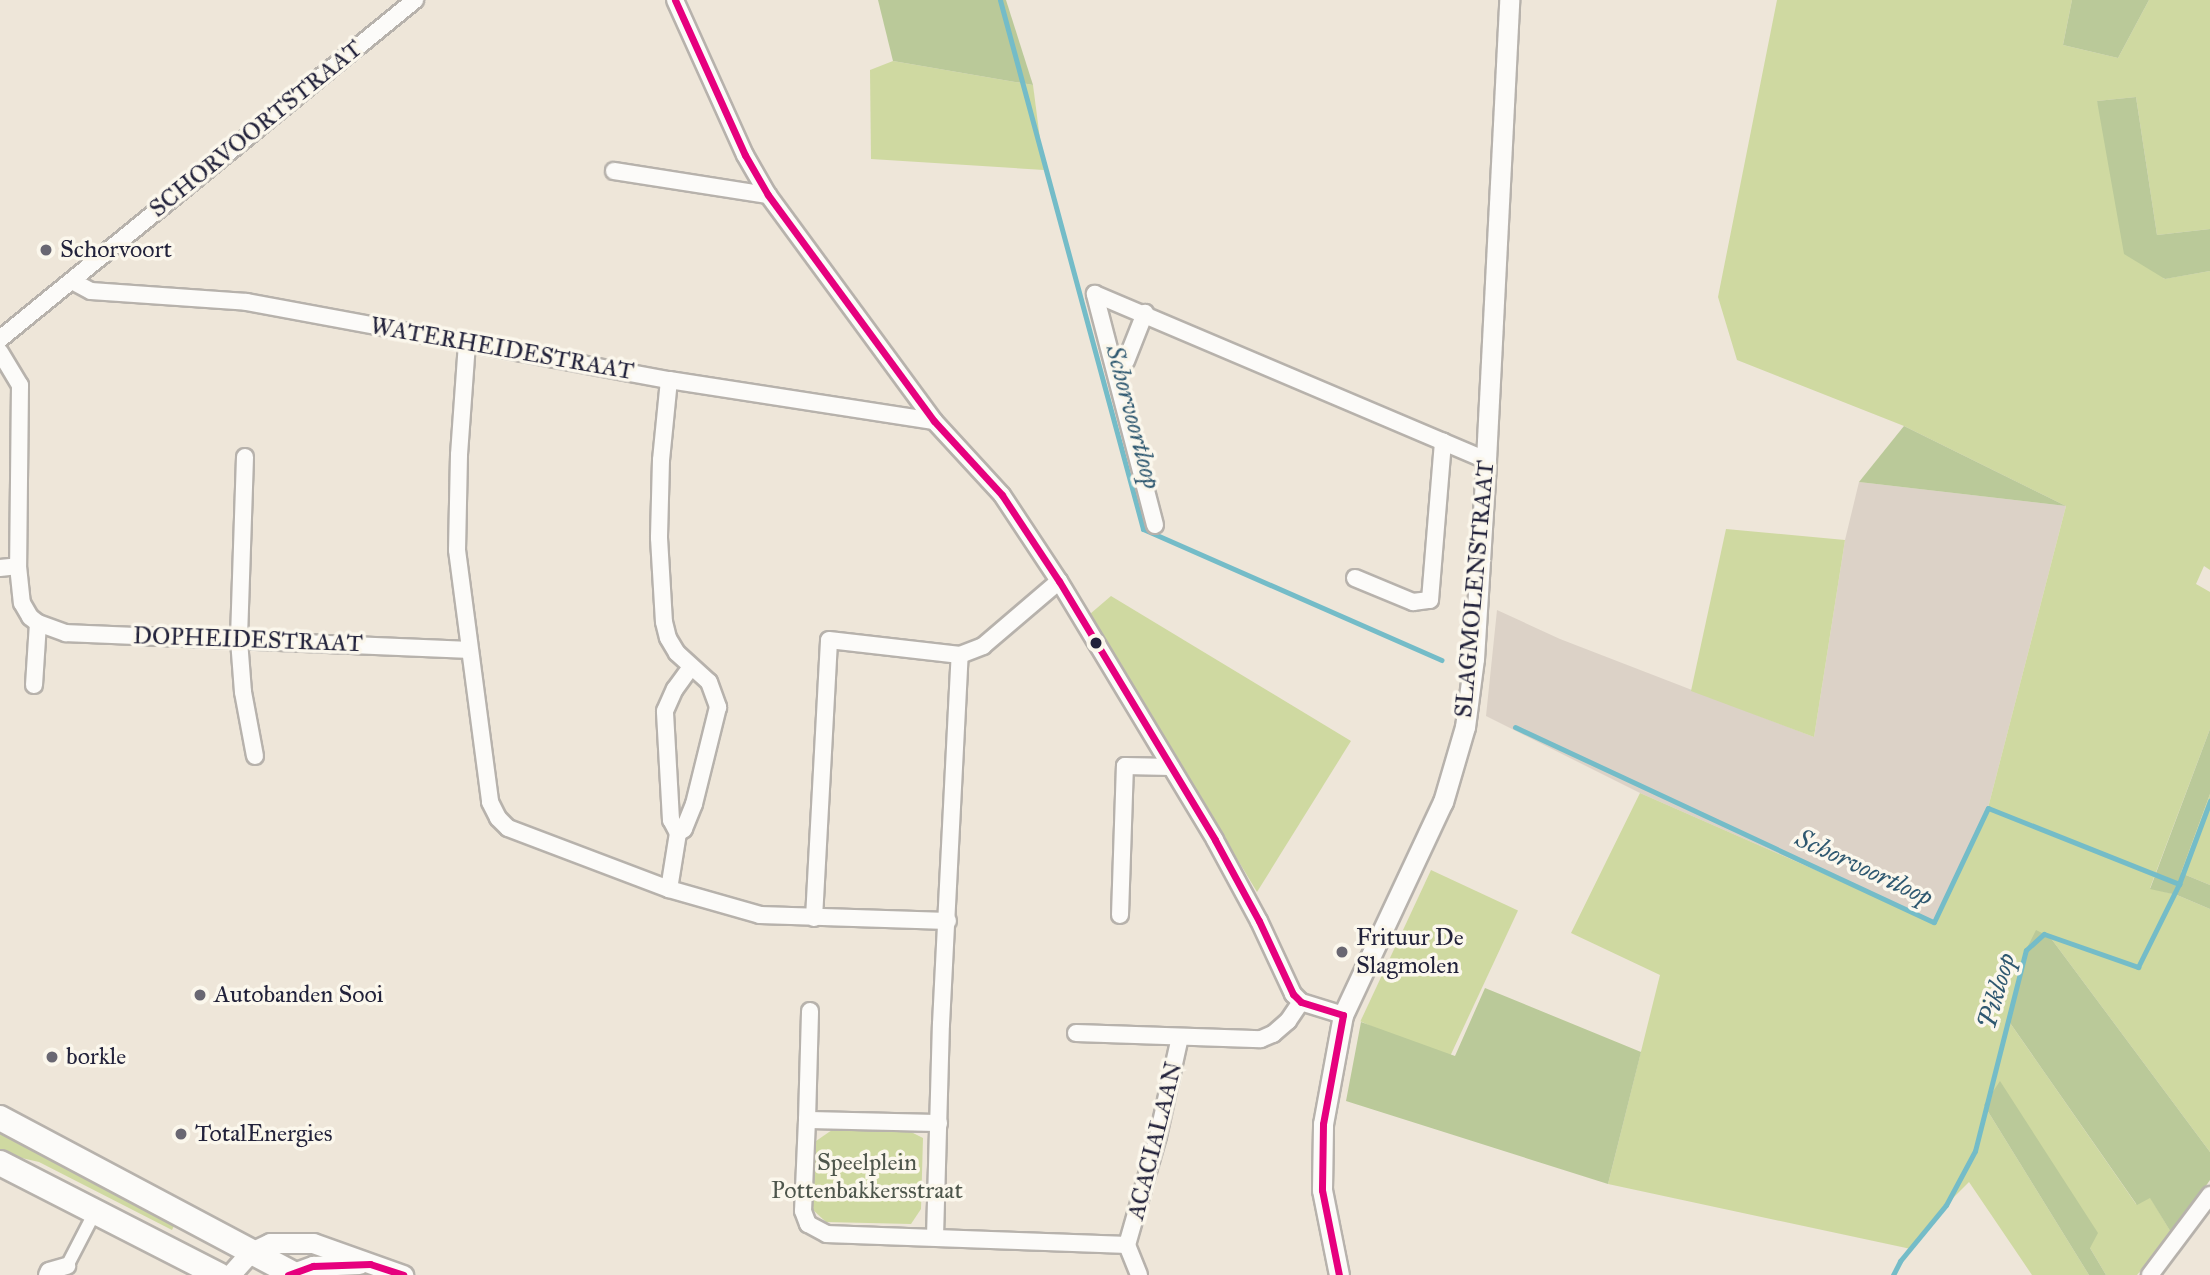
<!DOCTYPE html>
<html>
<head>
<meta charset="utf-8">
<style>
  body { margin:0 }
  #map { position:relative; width:2210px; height:1275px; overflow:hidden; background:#eee6d9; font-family:"IM FELL Great Primer",serif }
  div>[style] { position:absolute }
  .industrial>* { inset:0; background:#dcd2c7 }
  .green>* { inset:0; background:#cfd9a1; transform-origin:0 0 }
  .forest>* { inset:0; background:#bac999 }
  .stream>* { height:5px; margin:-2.5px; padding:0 2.5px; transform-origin:2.5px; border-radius:2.5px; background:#74bcc8 }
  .roads { filter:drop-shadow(2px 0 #b7b2ac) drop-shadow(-2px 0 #b7b2ac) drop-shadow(0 2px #b7b2ac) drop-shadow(0 -2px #b7b2ac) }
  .pedestrian>* { height:12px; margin:-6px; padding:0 6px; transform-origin:6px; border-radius:6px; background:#fcfbf9 }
  .minor>* { height:16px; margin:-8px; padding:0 8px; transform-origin:8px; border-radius:8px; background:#fcfbf9 }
  .tertiary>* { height:19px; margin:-9.5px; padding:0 9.5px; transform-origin:9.5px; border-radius:9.5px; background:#fcfbf9 }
  .primary>* { height:24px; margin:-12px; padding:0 12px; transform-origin:12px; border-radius:12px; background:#fcfbf9 }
  .bus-1>* { height:7px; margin:-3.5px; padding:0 3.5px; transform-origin:3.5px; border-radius:3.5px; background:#e6007e }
  .dots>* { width:19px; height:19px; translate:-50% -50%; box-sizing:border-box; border:4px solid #fbf7ec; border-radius:50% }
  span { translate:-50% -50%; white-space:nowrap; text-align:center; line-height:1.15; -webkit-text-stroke:7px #fbf7ec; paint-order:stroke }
  .street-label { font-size:24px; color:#22223b }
  .poi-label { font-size:24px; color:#22223b }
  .left { translate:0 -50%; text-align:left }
  .park-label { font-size:24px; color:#4e564c }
  .water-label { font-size:26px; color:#2e5870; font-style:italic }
</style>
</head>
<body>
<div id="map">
  <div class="industrial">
    <div style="clip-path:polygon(1859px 482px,2066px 506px,1988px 808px,1934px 922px,1640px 793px,1486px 716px,1497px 610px,1560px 639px,1814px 737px,1845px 540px)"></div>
  </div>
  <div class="green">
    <div style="clip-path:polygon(1777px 0,2072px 0,2063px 45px,2118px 58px,2149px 0,2210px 0,2210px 229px,2157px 235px,2136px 97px,2097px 101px,2164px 279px,2210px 271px,2210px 570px,2204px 566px,2196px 584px,2210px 592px,2210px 729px,2150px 888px,2177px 895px,2210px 909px,2210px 1152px,2050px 937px,2008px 1020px,2136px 1204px,2150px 1197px,2172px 1234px,2137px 1275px,2106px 1275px,2090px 1248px,1984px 1105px,2089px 1275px,2032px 1275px,1969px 1182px,1946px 1205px,1911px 1249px,1608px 1184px,1660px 975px,1571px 933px,1640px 793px,1934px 922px,1988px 808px,2066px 506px,1904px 426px,1737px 360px,1718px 297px)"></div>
    <div style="clip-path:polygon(893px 61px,1033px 85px,1044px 170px,871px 159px,870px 70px)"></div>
    <div style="clip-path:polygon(1726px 529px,1845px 540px,1814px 737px,1691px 691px)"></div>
    <div style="clip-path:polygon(1111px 596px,1351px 741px,1257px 892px,1090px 614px)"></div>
    <div style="clip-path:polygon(2210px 794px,2210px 885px,2181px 873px)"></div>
    <div style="left:1431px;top:870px;width:96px;height:167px;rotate:25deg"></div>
    <div style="clip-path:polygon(832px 1130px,909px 1131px,923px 1138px,921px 1209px,911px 1224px,826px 1222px,812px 1209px,816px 1141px)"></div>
    <div style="clip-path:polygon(0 1132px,176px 1222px,172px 1230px,39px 1162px,0 1153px)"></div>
  </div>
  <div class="forest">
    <div style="clip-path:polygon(878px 0,1006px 0,1033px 85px,893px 61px)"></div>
    <div style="clip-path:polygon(2072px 0,2149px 0,2118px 58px,2063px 45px)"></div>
    <div style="clip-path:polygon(2136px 97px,2157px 235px,2210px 229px,2210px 271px,2165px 279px,2124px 254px,2097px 101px)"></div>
    <div style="clip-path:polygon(1904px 426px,2066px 506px,1859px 482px)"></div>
    <div style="clip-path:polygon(2210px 729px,2210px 794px,2181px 873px,2210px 885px,2210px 909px,2177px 895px,2150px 889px)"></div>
    <div style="clip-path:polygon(2036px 930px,2050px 937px,2210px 1152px,2210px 1180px,2172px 1234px,2150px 1198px,2137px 1205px,2008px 1020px,2026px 950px)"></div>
    <div style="clip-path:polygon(1485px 988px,1641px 1052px,1608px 1184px,1346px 1101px,1361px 1022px,1455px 1056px)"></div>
    <div style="clip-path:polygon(2000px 1081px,2098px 1233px,2090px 1248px,2106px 1275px,2089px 1275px,1984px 1105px)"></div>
  </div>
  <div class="stream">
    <div style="left:1000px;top:0;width:548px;rotate:74.87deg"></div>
    <div style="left:1143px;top:529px;width:326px;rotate:23.7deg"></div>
    <div style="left:1515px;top:727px;width:462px;rotate:25deg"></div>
    <div style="left:1934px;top:922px;width:126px;rotate:-64.7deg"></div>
    <div style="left:1988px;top:808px;width:206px;rotate:21.7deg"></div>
    <div style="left:1893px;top:1275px;width:16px;rotate:-63deg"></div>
    <div style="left:1900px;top:1261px;width:72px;rotate:-50.6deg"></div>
    <div style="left:1946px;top:1205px;width:61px;rotate:-61.8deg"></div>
    <div style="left:1975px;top:1151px;width:207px;rotate:-75.8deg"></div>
    <div style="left:2026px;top:950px;width:24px;rotate:-42deg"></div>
    <div style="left:2044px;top:934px;width:100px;rotate:19.3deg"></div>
    <div style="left:2138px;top:967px;width:93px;rotate:-63.7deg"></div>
    <div style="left:2179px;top:884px;width:89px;rotate:-69.5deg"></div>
  </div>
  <div class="roads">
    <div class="pedestrian">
      <div style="left:67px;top:1266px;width:63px;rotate:-62.6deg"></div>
    </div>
    <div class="minor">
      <div style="left:675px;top:0;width:170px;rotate:65.7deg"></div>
      <div style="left:745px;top:155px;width:46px;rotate:60.1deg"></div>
      <div style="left:768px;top:195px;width:280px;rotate:53.7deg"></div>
      <div style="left:934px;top:421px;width:100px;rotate:47.4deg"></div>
      <div style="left:1002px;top:495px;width:103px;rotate:56.5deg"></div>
      <div style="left:1059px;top:581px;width:302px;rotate:58.9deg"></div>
      <div style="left:1215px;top:840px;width:92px;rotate:61.5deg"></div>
      <div style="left:1259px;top:921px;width:81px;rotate:65deg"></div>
      <div style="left:1293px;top:994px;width:11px;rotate:45deg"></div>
      <div style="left:1301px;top:1002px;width:44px;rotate:17.2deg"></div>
      <div style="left:614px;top:171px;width:156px;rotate:8.9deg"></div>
      <div style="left:72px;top:281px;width:21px;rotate:28deg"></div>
      <div style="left:91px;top:291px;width:156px;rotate:4deg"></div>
      <div style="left:247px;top:302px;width:429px;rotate:10.5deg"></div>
      <div style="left:669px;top:380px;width:268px;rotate:8.8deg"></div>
      <div style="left:0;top:339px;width:536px;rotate:-39.24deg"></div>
      <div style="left:467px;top:343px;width:112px;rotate:94.1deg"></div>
      <div style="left:459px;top:455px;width:95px;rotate:91.2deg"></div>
      <div style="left:457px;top:550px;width:254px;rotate:82.5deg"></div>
      <div style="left:490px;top:802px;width:18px;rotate:63deg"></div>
      <div style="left:498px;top:818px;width:14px;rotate:45deg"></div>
      <div style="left:508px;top:828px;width:172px;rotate:20.8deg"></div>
      <div style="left:669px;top:889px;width:95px;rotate:15.9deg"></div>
      <div style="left:760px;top:915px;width:188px;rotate:1.8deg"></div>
      <div style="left:0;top:352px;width:39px;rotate:59deg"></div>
      <div style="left:20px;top:385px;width:181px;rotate:90.6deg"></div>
      <div style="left:18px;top:566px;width:37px;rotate:84deg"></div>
      <div style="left:22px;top:603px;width:16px;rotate:60deg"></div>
      <div style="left:30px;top:617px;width:10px;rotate:37deg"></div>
      <div style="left:38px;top:623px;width:30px;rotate:20deg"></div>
      <div style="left:66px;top:633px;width:403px;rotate:2.4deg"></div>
      <div style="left:1126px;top:361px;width:52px;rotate:-68.4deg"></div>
      <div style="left:669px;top:380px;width:80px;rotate:95.7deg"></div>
      <div style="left:661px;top:460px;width:78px;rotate:91.5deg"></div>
      <div style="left:659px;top:538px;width:84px;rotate:86.6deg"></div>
      <div style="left:664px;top:622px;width:16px;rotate:76deg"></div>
      <div style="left:668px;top:638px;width:17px;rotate:59deg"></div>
      <div style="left:677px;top:653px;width:43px;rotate:42.2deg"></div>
      <div style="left:709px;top:682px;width:27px;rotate:70deg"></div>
      <div style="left:718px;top:707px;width:100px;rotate:103.9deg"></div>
      <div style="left:694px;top:804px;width:27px;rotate:112deg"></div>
      <div style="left:684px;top:829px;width:7px;rotate:146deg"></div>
      <div style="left:678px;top:833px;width:57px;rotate:99.1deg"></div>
      <div style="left:245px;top:457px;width:183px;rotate:91.9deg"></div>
      <div style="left:239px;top:640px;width:52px;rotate:85.6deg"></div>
      <div style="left:243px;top:692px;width:65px;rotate:79.4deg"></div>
      <div style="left:1155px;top:525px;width:239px;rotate:-104.6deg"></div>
      <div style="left:1095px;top:294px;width:425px;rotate:23deg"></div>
      <div style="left:0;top:568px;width:18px;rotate:-6deg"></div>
      <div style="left:1355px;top:578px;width:63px;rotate:22.5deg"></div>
      <div style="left:1413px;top:602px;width:17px;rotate:-7deg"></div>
      <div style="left:1430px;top:600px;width:159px;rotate:-85.3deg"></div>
      <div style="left:34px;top:685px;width:62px;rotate:-86.3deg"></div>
      <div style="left:678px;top:833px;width:15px;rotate:-118deg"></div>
      <div style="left:671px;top:820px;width:109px;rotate:-93.2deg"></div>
      <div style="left:665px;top:711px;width:24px;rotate:-66deg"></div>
      <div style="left:675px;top:689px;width:27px;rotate:-54deg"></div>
      <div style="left:1120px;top:915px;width:149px;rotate:-88.1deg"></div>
      <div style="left:1125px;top:766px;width:46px;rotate:1.2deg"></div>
      <div style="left:814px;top:918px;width:278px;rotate:-86.9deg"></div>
      <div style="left:829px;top:640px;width:132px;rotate:6.5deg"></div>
      <div style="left:960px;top:655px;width:25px;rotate:-21deg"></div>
      <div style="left:983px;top:646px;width:100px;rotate:-40.5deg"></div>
      <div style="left:1076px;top:1033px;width:185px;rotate:1.9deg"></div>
      <div style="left:1261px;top:1039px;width:13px;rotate:-23deg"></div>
      <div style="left:1273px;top:1034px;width:20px;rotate:-41deg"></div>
      <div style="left:1288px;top:1021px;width:23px;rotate:-56deg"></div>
      <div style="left:807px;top:1120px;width:109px;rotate:-88.4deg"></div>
      <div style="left:939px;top:1123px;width:132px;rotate:-178.7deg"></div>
      <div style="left:807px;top:1120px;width:91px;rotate:92.5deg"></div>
      <div style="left:803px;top:1211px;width:14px;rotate:69deg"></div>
      <div style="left:808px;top:1224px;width:21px;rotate:28deg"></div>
      <div style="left:827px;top:1234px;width:300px;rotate:2.1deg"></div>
      <div style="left:1127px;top:1245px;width:113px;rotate:-74.1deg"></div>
      <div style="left:1158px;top:1136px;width:101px;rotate:-77.5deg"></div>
      <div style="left:935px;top:1237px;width:213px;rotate:-88.4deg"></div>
      <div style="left:941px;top:1024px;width:369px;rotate:-87.1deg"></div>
      <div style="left:1127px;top:1245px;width:32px;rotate:68deg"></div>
      <div style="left:47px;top:1275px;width:4px;rotate:-63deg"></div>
      <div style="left:49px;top:1271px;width:19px;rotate:-16deg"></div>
      <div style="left:2150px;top:1275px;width:100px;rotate:-53.1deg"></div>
    </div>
    <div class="tertiary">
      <div style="left:230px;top:1275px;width:31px;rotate:-48deg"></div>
      <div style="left:251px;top:1252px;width:21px;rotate:-25deg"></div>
      <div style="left:270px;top:1243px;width:43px"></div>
      <div style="left:313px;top:1243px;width:96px;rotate:19.6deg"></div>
      <div style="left:288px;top:1275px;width:27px;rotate:-20deg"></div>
      <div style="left:313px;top:1266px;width:46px;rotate:-2.5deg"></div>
      <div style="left:1339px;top:1275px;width:87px;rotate:-101.3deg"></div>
      <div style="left:1322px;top:1190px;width:66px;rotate:-89.1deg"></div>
      <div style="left:1323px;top:1124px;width:111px;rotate:-79.6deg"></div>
      <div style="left:1343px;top:1015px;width:235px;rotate:-64.9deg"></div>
      <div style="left:1443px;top:802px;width:78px;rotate:-73.7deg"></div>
      <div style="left:1465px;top:727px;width:69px;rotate:-82.5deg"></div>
      <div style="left:1474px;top:659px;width:199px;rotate:-86.5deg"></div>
      <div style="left:1486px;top:460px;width:461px;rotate:-87.1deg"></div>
    </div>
    <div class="primary">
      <div style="left:0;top:1118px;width:334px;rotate:28deg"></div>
      <div style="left:0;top:1163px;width:246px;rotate:27.1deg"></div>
    </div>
  </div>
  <div class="bus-1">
    <div style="left:675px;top:0;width:170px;rotate:65.7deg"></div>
    <div style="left:745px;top:155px;width:46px;rotate:60.1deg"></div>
    <div style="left:768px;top:195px;width:280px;rotate:53.7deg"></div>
    <div style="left:934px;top:421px;width:100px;rotate:47.4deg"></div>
    <div style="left:1002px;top:495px;width:103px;rotate:56.5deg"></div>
    <div style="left:1059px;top:581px;width:302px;rotate:58.9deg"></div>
    <div style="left:1215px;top:840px;width:92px;rotate:61.5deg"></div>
    <div style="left:1259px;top:921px;width:81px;rotate:65deg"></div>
    <div style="left:1293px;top:994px;width:11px;rotate:45deg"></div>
    <div style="left:1301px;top:1002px;width:44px;rotate:17.2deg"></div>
    <div style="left:1343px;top:1015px;width:111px;rotate:100.4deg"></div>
    <div style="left:1323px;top:1124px;width:66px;rotate:90.9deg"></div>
    <div style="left:1322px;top:1190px;width:87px;rotate:78.7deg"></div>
    <div style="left:288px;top:1275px;width:27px;rotate:-20deg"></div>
    <div style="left:313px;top:1266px;width:57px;rotate:-2deg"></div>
    <div style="left:370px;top:1264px;width:35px;rotate:18deg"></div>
  </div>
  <div class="dots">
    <div style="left:46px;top:250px;background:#696772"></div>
    <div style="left:1096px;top:643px;background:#22223b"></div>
    <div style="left:1342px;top:952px;background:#696772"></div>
    <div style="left:200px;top:995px;background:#696772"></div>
    <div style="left:52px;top:1057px;background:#696772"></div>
    <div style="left:181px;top:1134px;background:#696772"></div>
  </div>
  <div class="street-label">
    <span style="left:256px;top:129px;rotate:-39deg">SCHORVOORTSTRAAT</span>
    <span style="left:502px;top:349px;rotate:10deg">WATERHEIDESTRAAT</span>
    <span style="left:1475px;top:589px;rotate:-85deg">SLAGMOLENSTRAAT</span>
    <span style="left:248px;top:640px;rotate:2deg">DOPHEIDESTRAAT</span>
    <span style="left:1155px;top:1141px;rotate:-76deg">ACACIALAAN</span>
  </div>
  <div class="poi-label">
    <span class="left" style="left:60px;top:250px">Schorvoort</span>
    <span class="left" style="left:1356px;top:952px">Frituur De<br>Slagmolen</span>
    <span class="left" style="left:214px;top:995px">Autobanden Sooi</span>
    <span class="left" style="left:66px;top:1057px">borkle</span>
    <span class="left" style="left:195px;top:1134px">TotalEnergies</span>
  </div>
  <div class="park-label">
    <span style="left:867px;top:1177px">Speelplein<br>Pottenbakkersstraat</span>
  </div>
  <div class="water-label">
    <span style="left:1133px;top:417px;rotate:75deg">Schorvoortloop</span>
    <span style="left:1864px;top:868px;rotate:25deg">Schorvoortloop</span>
    <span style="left:1997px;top:991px;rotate:-74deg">Pikloop</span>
  </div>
</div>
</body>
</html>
